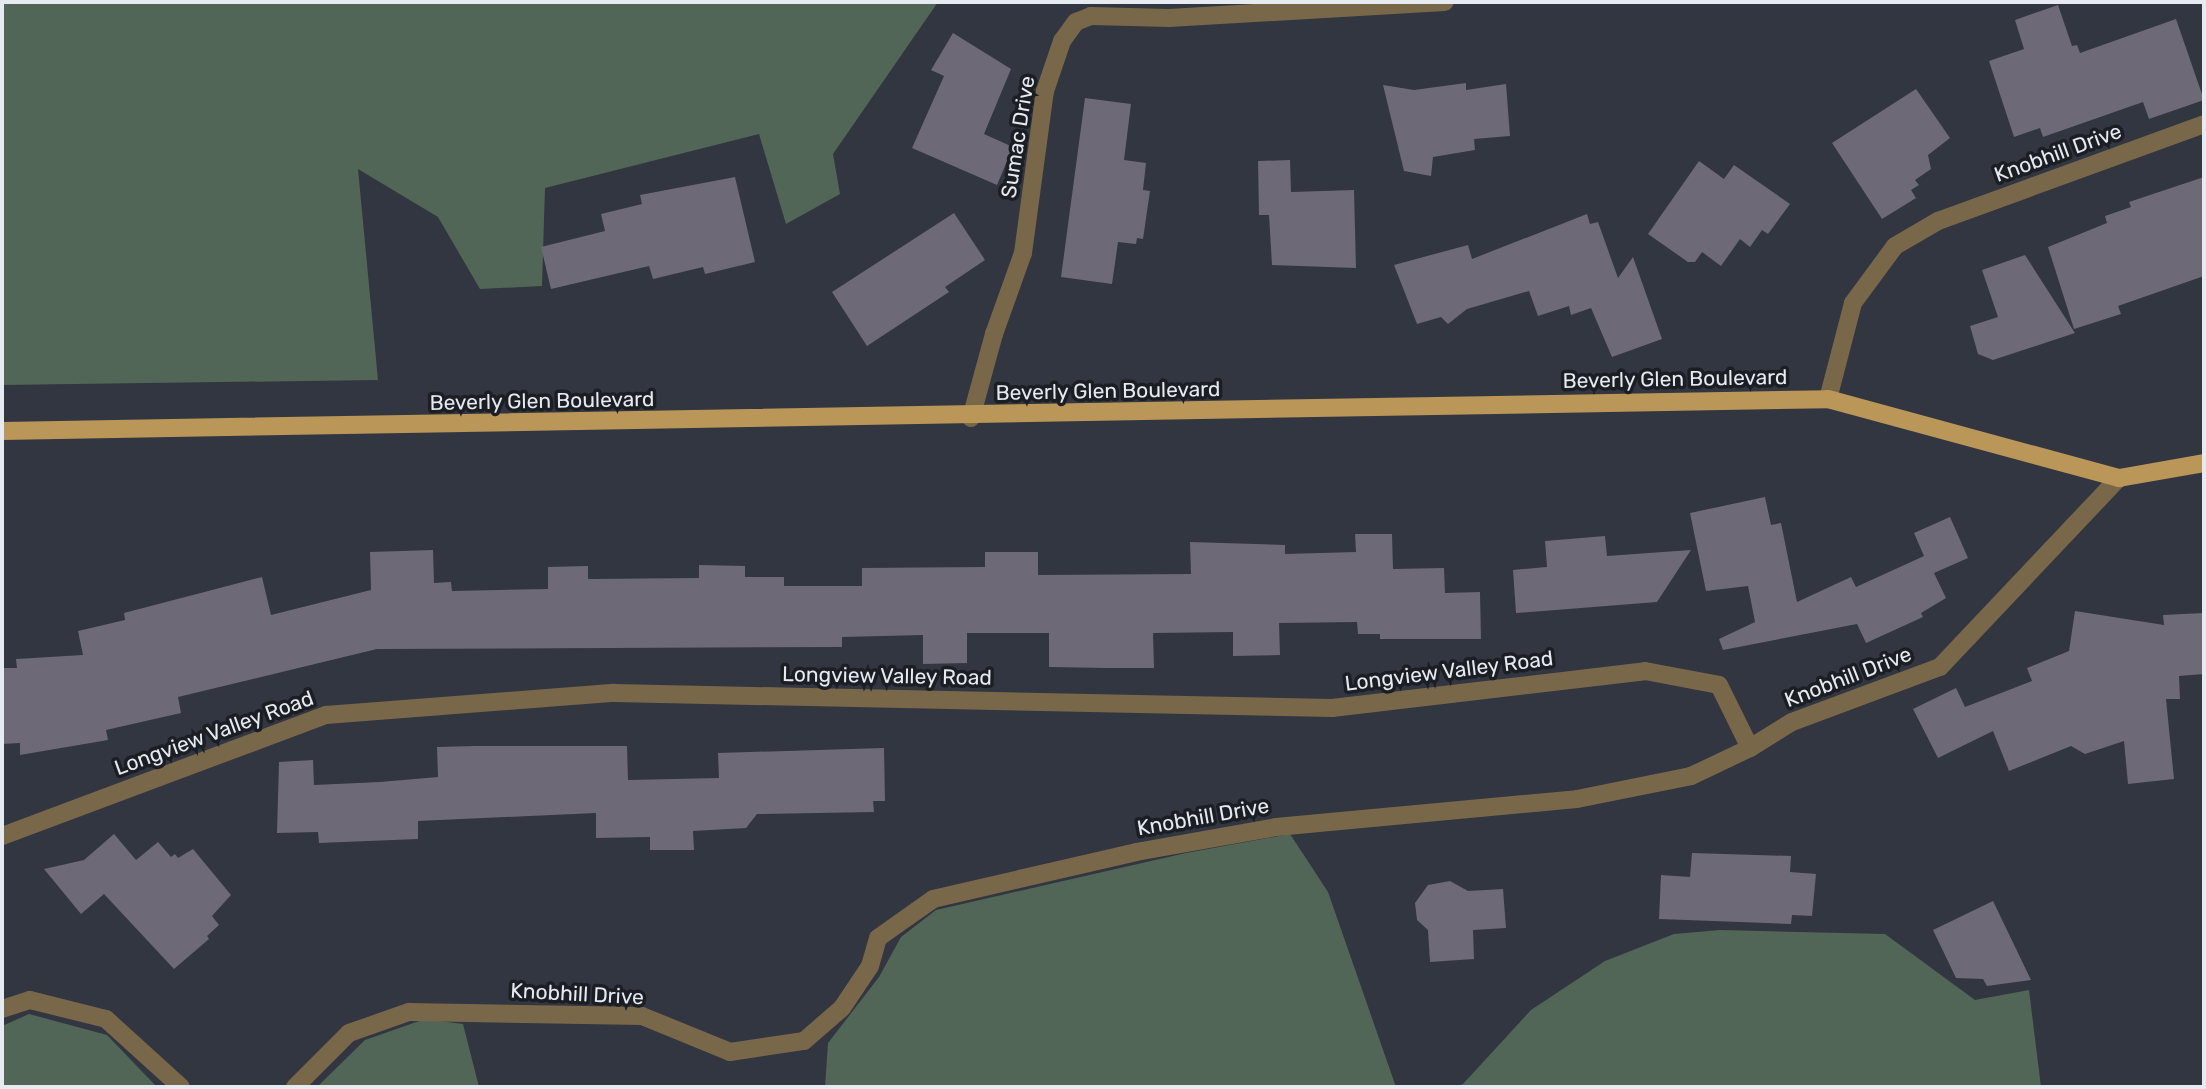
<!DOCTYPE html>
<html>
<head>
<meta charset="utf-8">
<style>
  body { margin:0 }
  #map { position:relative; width:2206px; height:1089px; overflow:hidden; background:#313641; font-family:Rubik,sans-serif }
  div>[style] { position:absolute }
  .green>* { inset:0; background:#516656 }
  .building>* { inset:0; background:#6d6976 }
  .minor>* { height:18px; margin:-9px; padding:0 9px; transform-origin:9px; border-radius:9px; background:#79674a }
  .major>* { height:18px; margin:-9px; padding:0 9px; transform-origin:9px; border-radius:9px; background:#ba9658 }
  span { translate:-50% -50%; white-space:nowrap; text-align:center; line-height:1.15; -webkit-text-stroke:7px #1b1e23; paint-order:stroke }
  .street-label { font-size:21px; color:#e6eaf1 }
  .frame { position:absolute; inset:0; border:4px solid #e6eaf1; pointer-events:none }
</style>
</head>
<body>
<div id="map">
  <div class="green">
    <div style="clip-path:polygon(2px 2px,938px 2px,833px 154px,840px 194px,786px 224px,759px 134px,545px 188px,542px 286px,480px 289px,438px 217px,358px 169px,378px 380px,2px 385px)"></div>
    <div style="clip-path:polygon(1290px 834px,1328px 892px,1396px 1087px,825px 1087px,828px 1043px,879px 977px,901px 937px,936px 910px,1186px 853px)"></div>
    <div style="clip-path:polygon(1720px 930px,1885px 934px,1975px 1000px,2029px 990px,2041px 1087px,1454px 1087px,1463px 1084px,1531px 1010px,1605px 961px,1674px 934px)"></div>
    <div style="clip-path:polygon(29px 1014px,107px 1035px,157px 1087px,2px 1087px,2px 1026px)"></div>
    <div style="clip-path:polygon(425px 1019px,463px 1024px,479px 1087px,317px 1087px,365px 1040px)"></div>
  </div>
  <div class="building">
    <div style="clip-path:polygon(2058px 5px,2072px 46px,2077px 45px,2080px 53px,2176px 19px,2204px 100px,2149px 119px,2143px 102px,2043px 137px,2040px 128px,2014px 137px,1989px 61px,2024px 49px,2015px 20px)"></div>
    <div style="clip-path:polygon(953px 33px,1011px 69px,984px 134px,1013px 147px,997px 185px,912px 148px,944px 76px,931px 70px)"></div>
    <div style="clip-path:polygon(1466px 83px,1466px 90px,1506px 84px,1510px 136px,1474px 139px,1475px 150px,1433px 157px,1431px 176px,1404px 171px,1383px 85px,1414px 90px)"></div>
    <div style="clip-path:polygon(1916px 89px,1950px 138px,1928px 155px,1931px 169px,1915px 180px,1919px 185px,1911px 190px,1916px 198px,1882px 219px,1832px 143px)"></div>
    <div style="clip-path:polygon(1085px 98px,1131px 104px,1124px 160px,1146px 163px,1143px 190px,1150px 191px,1143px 239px,1137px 238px,1136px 244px,1118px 242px,1112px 284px,1061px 277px)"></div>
    <div style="clip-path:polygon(1290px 160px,1291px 192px,1354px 190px,1356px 268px,1272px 265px,1269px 215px,1259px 215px,1258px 161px)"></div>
    <div style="clip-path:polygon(1699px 161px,1724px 179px,1734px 165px,1790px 204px,1768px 234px,1762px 230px,1750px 247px,1740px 239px,1721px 266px,1702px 252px,1695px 262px,1688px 262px,1648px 234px)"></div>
    <div style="clip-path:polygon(735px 177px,755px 262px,705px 274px,703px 267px,653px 279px,649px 266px,551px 289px,541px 247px,605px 231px,601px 214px,642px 204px,640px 195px)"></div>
    <div style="clip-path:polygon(2204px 177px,2204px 276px,2118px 306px,2121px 314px,2074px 329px,2048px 247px,2107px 223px,2105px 216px,2131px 207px,2129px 202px)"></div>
    <div style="clip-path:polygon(954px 213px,985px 260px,945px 287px,949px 292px,867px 346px,832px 292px)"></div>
    <div style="clip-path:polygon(1587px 214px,1590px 224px,1598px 222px,1618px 278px,1633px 257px,1662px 339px,1612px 357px,1591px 308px,1571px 315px,1569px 306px,1538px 316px,1529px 291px,1467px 309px,1448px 324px,1441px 317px,1417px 324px,1394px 265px,1468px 245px,1472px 259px)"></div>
    <div style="clip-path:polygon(2025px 255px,2075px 333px,1993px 360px,1978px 354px,1970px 326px,1998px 317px,1982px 270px)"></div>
    <div style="clip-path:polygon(1765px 497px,1771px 525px,1781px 523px,1797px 602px,1851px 577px,1856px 587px,1924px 556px,1914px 533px,1950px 517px,1968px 558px,1934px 573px,1946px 598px,1921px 613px,1923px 617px,1866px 643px,1857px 624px,1723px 650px,1719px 639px,1755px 622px,1748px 586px,1706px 591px,1690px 513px)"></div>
    <div style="clip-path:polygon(1355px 534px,1392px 534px,1393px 569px,1444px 568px,1445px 593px,1480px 592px,1481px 639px,1380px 639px,1380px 634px,1358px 634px,1357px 622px,1279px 623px,1280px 655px,1233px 656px,1233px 632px,1153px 633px,1154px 668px,1108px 668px,1049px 667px,1049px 633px,967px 633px,967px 663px,923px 664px,923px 635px,842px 637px,842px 647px,377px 649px,178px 697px,181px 713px,106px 730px,108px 740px,20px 755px,20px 743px,2px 744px,2px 668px,17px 668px,16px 659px,83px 655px,78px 631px,125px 620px,124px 613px,262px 577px,271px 615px,371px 590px,370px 552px,433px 550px,434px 583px,451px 582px,452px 591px,548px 589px,548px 567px,588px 566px,588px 579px,699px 578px,699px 565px,745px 566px,745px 577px,784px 577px,784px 586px,862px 586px,862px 568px,985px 567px,985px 552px,1038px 552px,1038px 575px,1191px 574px,1190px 542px,1285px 545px,1285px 554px,1356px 552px)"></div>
    <div style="clip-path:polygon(1605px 536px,1607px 556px,1691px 550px,1657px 602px,1516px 613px,1513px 570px,1547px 567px,1545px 541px)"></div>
    <div style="clip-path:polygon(2075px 611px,2164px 625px,2163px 615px,2204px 613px,2204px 674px,2179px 676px,2180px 699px,2166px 699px,2174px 779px,2128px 784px,2124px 741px,2085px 754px,2071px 746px,2009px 771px,1993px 731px,1938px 758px,1913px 709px,1956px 688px,1965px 707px,2032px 681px,2027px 668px,2069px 651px)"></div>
    <div style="clip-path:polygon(475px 746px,627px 746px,628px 780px,719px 778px,718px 753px,884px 748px,885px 801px,873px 801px,874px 812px,757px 814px,746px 828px,693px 831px,694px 850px,650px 850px,650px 837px,596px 838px,596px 813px,418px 821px,418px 839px,319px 843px,318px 832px,277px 833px,279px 762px,313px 760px,314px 785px,380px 782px,438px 777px,437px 747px)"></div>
    <div style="clip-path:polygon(114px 834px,136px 860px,158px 842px,171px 857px,175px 854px,178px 858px,193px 849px,231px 895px,212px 916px,219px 925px,207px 936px,209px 939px,174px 969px,104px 894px,81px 914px,44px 869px,84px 860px)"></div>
    <div style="clip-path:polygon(1692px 853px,1791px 856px,1790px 872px,1816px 874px,1812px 916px,1792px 915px,1791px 924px,1659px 919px,1661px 875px,1690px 877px)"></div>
    <div style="clip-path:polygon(1450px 881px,1468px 891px,1503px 889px,1506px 928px,1473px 930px,1474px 959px,1430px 962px,1428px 930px,1417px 920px,1415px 903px,1428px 885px)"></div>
    <div style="clip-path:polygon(1993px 901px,2031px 980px,1987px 986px,1983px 979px,1956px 978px,1933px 930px)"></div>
  </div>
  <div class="minor">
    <div style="left:1828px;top:399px;width:99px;rotate:-75.4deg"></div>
    <div style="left:1853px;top:303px;width:71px;rotate:-53.6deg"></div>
    <div style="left:1895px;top:246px;width:50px;rotate:-30.2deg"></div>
    <div style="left:1938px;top:221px;width:283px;rotate:-20deg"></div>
    <div style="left:971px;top:418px;width:87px;rotate:-74.7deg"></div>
    <div style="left:994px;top:334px;width:86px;rotate:-70.3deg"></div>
    <div style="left:1023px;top:253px;width:163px;rotate:-82.3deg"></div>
    <div style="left:1045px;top:91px;width:53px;rotate:-71.2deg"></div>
    <div style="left:1062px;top:41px;width:24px;rotate:-54deg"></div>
    <div style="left:1076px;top:22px;width:16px;rotate:-22deg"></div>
    <div style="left:1091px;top:16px;width:78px;rotate:1.5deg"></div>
    <div style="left:1169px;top:18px;width:276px;rotate:-3.3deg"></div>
    <div style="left:2px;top:836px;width:346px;rotate:-20.5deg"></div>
    <div style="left:326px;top:715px;width:289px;rotate:-4.4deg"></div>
    <div style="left:614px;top:693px;width:718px;rotate:1.2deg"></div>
    <div style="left:1332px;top:708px;width:315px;rotate:-6.7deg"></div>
    <div style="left:1645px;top:671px;width:75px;rotate:10.7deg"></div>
    <div style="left:1719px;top:685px;width:70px;rotate:63.8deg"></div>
    <div style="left:2px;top:1009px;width:29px;rotate:-18deg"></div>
    <div style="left:30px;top:1000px;width:78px;rotate:14deg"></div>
    <div style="left:106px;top:1019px;width:101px;rotate:42.2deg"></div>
    <div style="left:295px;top:1087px;width:76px;rotate:-45deg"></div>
    <div style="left:349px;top:1033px;width:64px;rotate:-19.3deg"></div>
    <div style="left:409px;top:1012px;width:233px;rotate:1deg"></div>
    <div style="left:642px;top:1016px;width:95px;rotate:22.2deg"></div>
    <div style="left:730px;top:1052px;width:75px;rotate:-8.5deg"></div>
    <div style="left:804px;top:1041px;width:50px;rotate:-41deg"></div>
    <div style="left:842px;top:1008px;width:50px;rotate:-56.3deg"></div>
    <div style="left:870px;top:966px;width:29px;rotate:-74deg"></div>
    <div style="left:878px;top:938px;width:67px;rotate:-35.3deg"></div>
    <div style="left:933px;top:899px;width:208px;rotate:-13deg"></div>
    <div style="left:1136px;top:852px;width:142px;rotate:-10.1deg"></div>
    <div style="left:1276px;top:827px;width:302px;rotate:-5.3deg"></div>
    <div style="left:1577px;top:799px;width:116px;rotate:-11.4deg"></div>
    <div style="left:1691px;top:776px;width:65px;rotate:-25.4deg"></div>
    <div style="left:1750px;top:748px;width:49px;rotate:-31.8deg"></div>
    <div style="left:1792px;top:722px;width:158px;rotate:-20.4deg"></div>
    <div style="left:1940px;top:667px;width:260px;rotate:-46.6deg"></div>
  </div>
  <div class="major">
    <div style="left:2px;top:431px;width:1826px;rotate:-1deg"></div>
    <div style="left:1828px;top:399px;width:302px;rotate:15.2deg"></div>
    <div style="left:2119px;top:478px;width:86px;rotate:-10deg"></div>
  </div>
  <div class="street-label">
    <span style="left:1018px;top:137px;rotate:-81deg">Sumac Drive</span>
    <span style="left:2058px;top:153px;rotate:-20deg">Knobhill Drive</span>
    <span style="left:1675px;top:379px;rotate:-1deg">Beverly Glen Boulevard</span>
    <span style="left:1108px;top:391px;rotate:-1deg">Beverly Glen Boulevard</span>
    <span style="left:542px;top:401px;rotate:-1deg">Beverly Glen Boulevard</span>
    <span style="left:1449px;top:671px;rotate:-7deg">Longview Valley Road</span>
    <span style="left:887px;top:676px;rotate:1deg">Longview Valley Road</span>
    <span style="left:1848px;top:677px;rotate:-21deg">Knobhill Drive</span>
    <span style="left:214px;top:733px;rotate:-20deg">Longview Valley Road</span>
    <span style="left:1203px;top:817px;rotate:-10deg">Knobhill Drive</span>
    <span style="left:577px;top:994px;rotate:3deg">Knobhill Drive</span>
  </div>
  <div class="frame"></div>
</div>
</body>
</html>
